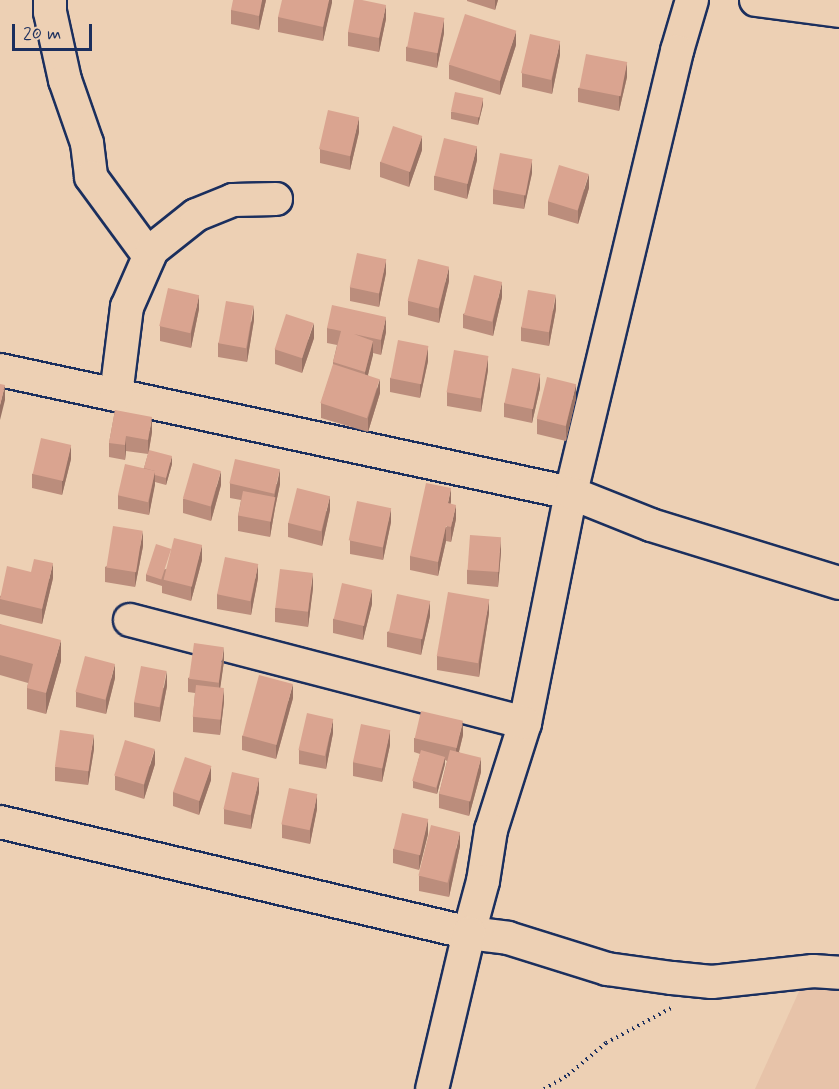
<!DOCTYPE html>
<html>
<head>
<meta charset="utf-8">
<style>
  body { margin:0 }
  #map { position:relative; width:839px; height:1089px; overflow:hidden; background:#edd0b4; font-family:Mynerve,sans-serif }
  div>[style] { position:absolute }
  .built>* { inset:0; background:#e7c3a9 }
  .path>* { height:4px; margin-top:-2px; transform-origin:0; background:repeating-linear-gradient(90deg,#1b2f5e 0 1.5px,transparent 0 6px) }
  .roads { filter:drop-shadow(2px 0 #1b2f5e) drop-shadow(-2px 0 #1b2f5e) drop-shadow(0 2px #1b2f5e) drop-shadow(0 -2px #1b2f5e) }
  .street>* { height:32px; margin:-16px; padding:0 16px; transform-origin:16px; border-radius:16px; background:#edd0b4 }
  .wall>* { inset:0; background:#bb8d7c }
  .shaded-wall>* { inset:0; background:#997365 }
  .building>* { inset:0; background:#daa490; transform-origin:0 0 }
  span { translate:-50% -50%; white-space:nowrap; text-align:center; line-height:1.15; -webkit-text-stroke:4.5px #edd0b4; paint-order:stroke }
  .scale { position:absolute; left:12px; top:24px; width:80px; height:27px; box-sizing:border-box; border:3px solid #1b2f5e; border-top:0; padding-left:8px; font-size:18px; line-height:21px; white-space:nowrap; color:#1b2f5e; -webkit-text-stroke:4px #edd0b4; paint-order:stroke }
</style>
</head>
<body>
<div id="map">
  <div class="built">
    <div style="clip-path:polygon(805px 978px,839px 987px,839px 1089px,755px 1089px)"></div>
  </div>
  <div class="path">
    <div style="left:544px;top:1089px;width:28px;rotate:-30deg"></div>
    <div style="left:568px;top:1075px;width:50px;rotate:-40.1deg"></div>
    <div style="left:606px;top:1043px;width:74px;rotate:-28.3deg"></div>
  </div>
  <div class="roads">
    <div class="street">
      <div style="left:50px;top:0;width:12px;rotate:90deg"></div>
      <div style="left:50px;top:12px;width:70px;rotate:77.6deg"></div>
      <div style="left:65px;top:80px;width:67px;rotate:70.8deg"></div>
      <div style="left:87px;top:143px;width:34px;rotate:83deg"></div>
      <div style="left:91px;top:177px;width:98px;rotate:53.7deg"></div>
      <div style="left:692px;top:0;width:53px;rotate:106.4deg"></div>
      <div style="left:677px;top:51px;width:455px;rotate:103.5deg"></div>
      <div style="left:571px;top:493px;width:235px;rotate:101.3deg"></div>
      <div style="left:525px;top:723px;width:112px;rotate:107.6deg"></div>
      <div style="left:491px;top:830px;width:52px;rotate:98.9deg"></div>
      <div style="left:483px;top:881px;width:54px;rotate:105.1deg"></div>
      <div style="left:469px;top:933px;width:39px;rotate:7deg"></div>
      <div style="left:508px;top:938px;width:104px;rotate:17.4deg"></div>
      <div style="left:607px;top:969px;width:66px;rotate:7.9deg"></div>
      <div style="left:672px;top:978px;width:40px;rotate:5.7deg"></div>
      <div style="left:712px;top:982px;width:102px;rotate:-6.2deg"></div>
      <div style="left:813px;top:971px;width:26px;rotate:4deg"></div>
      <div style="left:756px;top:0;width:84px;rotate:7.5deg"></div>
      <div style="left:0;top:370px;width:584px;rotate:12.16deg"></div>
      <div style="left:571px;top:493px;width:86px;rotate:21.8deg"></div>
      <div style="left:651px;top:525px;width:197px;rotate:17.1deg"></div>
      <div style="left:116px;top:395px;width:89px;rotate:-82.9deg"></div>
      <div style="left:127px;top:307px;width:62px;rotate:-66.3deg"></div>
      <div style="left:152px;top:250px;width:56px;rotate:-38.5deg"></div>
      <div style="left:196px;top:215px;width:40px;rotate:-22deg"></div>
      <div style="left:233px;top:200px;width:43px;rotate:-1.3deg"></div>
      <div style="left:130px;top:620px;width:408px;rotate:14.6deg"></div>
      <div style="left:0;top:822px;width:482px;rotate:13.3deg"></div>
      <div style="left:469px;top:933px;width:160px;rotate:103.3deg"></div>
    </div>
  </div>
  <div class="wall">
    <div style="clip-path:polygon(266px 0,259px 30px,231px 24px,231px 10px)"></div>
    <div style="clip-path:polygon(332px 0,323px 41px,278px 32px,278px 17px)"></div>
    <div style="clip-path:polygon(467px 0,498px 0,495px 10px,467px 1px)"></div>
    <div style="clip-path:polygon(386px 19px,379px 52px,348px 46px,348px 32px)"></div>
    <div style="clip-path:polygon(444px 33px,437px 68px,406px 61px,406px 47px)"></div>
    <div style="clip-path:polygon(516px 45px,500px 95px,449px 79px,449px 65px)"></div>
    <div style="clip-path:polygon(560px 55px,552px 94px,522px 87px,522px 73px)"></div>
    <div style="clip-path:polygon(627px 77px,619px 111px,578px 102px,578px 88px)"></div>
    <div style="clip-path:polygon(483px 105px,478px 125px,451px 119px,451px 112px)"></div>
    <div style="clip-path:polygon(359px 132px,350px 170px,320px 163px,320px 149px)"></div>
    <div style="clip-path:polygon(422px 150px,409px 187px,380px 177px,380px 162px)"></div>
    <div style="clip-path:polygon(477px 160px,467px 199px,434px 190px,434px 176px)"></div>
    <div style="clip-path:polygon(532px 173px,524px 209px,493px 204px,493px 189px)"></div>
    <div style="clip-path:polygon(589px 188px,578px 224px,548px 215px,548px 201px)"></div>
    <div style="clip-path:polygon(386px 273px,379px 307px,350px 301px,350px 287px)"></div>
    <div style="clip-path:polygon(449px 281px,439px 323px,408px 315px,408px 301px)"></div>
    <div style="clip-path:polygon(502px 297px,493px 336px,463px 328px,463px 314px)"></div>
    <div style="clip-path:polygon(199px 309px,191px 348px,160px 341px,160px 326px)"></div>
    <div style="clip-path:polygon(556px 309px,549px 346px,521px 341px,521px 327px)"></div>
    <div style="clip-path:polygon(254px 320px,247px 362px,218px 357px,218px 343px)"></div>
    <div style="clip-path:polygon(327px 328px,386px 332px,381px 355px,373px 353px,368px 375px,380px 393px,368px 432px,321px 418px,321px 403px,333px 366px,333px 362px,337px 345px,327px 343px)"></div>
    <div style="clip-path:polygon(314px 338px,302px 373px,275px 364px,275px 349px)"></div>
    <div style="clip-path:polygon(428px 361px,420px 398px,390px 392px,390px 378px)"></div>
    <div style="clip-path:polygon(488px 370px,481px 412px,447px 406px,447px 392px)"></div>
    <div style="clip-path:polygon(540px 388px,532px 423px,504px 417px,504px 403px)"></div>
    <div style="clip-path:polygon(576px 398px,566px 441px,537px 434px,537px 419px)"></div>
    <div style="clip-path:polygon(115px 410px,152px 432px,149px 451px,172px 464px,166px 485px,155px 482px,149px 515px,118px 509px,118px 495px,144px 468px,148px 454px,126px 451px,125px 460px,109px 457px,109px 443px)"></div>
    <div style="clip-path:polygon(71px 459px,62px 495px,32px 488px,32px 474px)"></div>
    <div style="clip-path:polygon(230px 483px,280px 484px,275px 508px,270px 537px,238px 531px,238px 516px,241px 500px,230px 498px)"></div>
    <div style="clip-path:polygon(221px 485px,211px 521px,183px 513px,183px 499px)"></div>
    <div style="clip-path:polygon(330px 510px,322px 546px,288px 537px,288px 523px)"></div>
    <div style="clip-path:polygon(456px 519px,451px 542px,446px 541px,438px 576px,410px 570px,410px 556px)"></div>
    <div style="clip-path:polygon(391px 522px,383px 560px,350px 554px,350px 540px)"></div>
    <div style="clip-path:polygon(143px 546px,135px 587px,105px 582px,105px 567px)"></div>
    <div style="clip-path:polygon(501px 552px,498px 587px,467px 584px,467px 570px)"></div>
    <div style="clip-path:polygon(202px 560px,191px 601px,162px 593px,162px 584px,162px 586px,146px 581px,146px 574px)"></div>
    <div style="clip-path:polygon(53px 578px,42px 624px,0 614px,0 596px)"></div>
    <div style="clip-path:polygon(258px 578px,251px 615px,217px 609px,217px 594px)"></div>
    <div style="clip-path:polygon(313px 588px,308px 627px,275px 622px,275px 608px)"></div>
    <div style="clip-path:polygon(372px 604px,363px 640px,333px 633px,333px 619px)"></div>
    <div style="clip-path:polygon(489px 613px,479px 677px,437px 670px,437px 656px)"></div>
    <div style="clip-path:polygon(430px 616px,421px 655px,387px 647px,387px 632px)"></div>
    <div style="clip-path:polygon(0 624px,61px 661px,46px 714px,27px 709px,27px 688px,28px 683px,0 675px)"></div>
    <div style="clip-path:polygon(224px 661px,220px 687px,224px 702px,220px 735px,193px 732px,193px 717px,195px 693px,188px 692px,188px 678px)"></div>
    <div style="clip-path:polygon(115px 678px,106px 714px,76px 707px,76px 692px)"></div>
    <div style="clip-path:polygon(167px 686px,160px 722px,134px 717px,134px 702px)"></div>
    <div style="clip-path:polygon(293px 698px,276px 759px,242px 750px,242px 736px)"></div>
    <div style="clip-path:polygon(333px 733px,326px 769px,299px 764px,299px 750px)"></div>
    <div style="clip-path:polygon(463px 735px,459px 752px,481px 772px,469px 816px,439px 808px,439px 794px,447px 761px,445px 760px,445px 764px,437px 794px,413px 788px,413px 781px,420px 754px,414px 752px,414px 738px)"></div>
    <div style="clip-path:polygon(390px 745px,382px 782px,353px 776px,353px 762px)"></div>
    <div style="clip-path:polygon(94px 749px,88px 785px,55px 781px,55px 767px)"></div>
    <div style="clip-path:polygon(155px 764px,144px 799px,115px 790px,115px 776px)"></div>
    <div style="clip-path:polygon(211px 780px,199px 815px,173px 806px,173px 792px)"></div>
    <div style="clip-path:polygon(259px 792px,251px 829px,224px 824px,224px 809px)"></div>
    <div style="clip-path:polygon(317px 809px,310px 844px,282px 838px,282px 824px)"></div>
    <div style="clip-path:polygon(428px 834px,419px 870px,393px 863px,393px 849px)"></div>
    <div style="clip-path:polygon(460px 846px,449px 897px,419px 891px,419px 876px)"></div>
  </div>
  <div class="shaded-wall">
    <div style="clip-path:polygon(262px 0,266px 0,259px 30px,259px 16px)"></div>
    <div style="clip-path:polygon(329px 0,332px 0,332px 3px,323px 41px,323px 27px)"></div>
    <div style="clip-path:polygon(495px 0,498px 0,495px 10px)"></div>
    <div style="clip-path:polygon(386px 5px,386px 19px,379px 52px,379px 38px)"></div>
    <div style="clip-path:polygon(444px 18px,444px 33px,437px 68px,437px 54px)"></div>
    <div style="clip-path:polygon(516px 31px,516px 45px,500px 95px,500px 81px)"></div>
    <div style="clip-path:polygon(560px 41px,560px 55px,552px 94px,552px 79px)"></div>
    <div style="clip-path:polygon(627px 62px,627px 77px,619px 111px,619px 97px)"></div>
    <div style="clip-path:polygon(483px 98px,483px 105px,478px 125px,478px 118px)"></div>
    <div style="clip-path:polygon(359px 117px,359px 132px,350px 170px,350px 156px)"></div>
    <div style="clip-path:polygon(422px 136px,422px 150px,409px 187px,409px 172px)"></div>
    <div style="clip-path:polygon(477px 146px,477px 160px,467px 199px,467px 184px)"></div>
    <div style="clip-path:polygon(532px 159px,532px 173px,524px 209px,524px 195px)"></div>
    <div style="clip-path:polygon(589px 174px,589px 188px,578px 224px,578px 210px)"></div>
    <div style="clip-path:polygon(386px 259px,386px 273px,379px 307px,379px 293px)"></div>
    <div style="clip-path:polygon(449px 267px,449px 281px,439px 323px,439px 308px)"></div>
    <div style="clip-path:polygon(502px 282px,502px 297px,493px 336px,493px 321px)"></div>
    <div style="clip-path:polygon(199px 295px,199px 309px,191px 348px,191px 333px)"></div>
    <div style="clip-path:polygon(556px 295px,556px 309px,549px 346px,549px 332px)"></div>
    <div style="clip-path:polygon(254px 306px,254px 320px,247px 362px,247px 348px)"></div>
    <div style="clip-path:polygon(386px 317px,386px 332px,381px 355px,381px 340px)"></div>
    <div style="clip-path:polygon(314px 323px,314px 338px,302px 373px,302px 358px)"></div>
    <div style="clip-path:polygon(373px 341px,373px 355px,365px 386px,365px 372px)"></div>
    <div style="clip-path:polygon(428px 346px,428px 361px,420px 398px,420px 384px)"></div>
    <div style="clip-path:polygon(488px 356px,488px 370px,481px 412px,481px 398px)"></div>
    <div style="clip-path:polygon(540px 374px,540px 388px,532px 423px,532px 409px)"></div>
    <div style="clip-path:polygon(380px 379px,380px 393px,368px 432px,368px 418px)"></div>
    <div style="clip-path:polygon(576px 384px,576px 398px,566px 441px,566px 426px)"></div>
    <div style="clip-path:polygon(5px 385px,5px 400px,0 420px,0 405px)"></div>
    <div style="clip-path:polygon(152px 417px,152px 432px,148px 455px,148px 440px)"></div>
    <div style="clip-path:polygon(126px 436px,126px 451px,125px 460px,125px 445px)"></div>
    <div style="clip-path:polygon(71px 445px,71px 459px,62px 495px,62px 481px)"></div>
    <div style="clip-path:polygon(172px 456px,172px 464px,166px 485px,166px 478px)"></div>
    <div style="clip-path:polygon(280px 469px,280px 484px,275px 508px,270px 537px,270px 523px,275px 493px)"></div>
    <div style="clip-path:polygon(155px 471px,155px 485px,149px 515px,149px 501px)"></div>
    <div style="clip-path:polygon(221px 471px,221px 485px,211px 521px,211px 507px)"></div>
    <div style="clip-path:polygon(451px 488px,451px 502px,448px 517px,448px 503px)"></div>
    <div style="clip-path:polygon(330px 496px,330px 510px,322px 546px,322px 531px)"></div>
    <div style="clip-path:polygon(456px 505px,456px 519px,451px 542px,451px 527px)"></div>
    <div style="clip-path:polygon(391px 508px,391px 522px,383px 560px,383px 546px)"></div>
    <div style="clip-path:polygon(446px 526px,446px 541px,438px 576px,438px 562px)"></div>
    <div style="clip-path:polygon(143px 531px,143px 546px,135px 587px,135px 573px)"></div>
    <div style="clip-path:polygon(501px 537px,501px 552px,498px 587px,498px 573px)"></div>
    <div style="clip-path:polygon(202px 545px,202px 560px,191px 601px,191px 586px)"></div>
    <div style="clip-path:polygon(53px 563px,53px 578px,42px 624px,42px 609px)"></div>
    <div style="clip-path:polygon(258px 564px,258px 578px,251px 615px,251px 601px)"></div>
    <div style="clip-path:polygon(313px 573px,313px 588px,308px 627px,308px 612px)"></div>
    <div style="clip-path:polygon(372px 590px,372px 604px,363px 640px,363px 626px)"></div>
    <div style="clip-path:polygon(489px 599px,489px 613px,479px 677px,479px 662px)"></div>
    <div style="clip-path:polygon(430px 601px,430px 616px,421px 655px,421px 640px)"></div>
    <div style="clip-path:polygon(61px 640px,61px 661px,46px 714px,46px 693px)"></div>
    <div style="clip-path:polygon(224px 647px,224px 661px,219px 697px,219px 682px)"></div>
    <div style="clip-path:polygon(115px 664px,115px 678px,106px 714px,106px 699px)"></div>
    <div style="clip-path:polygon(167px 671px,167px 686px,160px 722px,160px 708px)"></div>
    <div style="clip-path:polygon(293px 684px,293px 698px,276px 759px,276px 745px)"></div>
    <div style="clip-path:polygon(224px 688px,224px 702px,220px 735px,220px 720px)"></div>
    <div style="clip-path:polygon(333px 719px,333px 733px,326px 769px,326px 755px)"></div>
    <div style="clip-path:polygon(463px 721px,463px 735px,456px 763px,456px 749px)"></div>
    <div style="clip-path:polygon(390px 730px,390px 745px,382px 782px,382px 768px)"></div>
    <div style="clip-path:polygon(94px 735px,94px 749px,88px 785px,88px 771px)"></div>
    <div style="clip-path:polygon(155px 749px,155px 764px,144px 799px,144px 785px)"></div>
    <div style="clip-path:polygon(445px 757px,445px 764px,437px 794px,437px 787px)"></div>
    <div style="clip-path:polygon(481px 758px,481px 772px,469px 816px,469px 802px)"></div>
    <div style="clip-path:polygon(211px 766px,211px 780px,199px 815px,199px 801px)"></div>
    <div style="clip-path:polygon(259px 778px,259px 792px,251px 829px,251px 815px)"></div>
    <div style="clip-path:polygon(317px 794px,317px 809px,310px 844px,310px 830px)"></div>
    <div style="clip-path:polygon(428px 819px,428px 834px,419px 870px,419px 856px)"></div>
    <div style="clip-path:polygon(460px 832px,460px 846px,449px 897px,449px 883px)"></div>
  </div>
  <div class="building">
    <div style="clip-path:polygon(233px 0,262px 0,259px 16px,231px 10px)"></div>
    <div style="clip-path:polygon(282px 0,329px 0,323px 27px,278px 17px)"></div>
    <div style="clip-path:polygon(354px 0,362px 0,386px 5px,379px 38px,348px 32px)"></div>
    <div style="left:414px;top:12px;width:31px;height:36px;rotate:11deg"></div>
    <div style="left:465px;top:14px;width:54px;height:53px;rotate:18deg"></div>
    <div style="left:530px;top:34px;width:31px;height:40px;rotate:13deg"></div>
    <div style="left:586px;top:54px;width:42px;height:35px;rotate:11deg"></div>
    <div style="left:455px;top:92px;width:29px;height:20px;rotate:12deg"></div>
    <div style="left:328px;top:110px;width:32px;height:40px;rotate:13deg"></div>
    <div style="left:393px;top:126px;width:31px;height:38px;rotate:19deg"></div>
    <div style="left:444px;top:138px;width:34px;height:39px;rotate:14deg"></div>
    <div style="left:500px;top:153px;width:33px;height:37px;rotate:11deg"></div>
    <div style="left:559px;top:165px;width:31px;height:38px;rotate:17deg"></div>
    <div style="left:357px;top:253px;width:30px;height:35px;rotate:12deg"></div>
    <div style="left:418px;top:259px;width:32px;height:43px;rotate:14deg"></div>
    <div style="left:474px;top:275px;width:29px;height:41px;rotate:14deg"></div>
    <div style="left:168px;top:288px;width:32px;height:39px;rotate:13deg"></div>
    <div style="left:528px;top:290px;width:28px;height:38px;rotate:10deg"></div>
    <div style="left:226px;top:301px;width:28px;height:43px;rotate:10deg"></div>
    <div style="clip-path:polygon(332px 305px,386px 317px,381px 340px,354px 334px,373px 341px,365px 372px,333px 362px,341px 331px,327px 328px)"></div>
    <div style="left:286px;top:314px;width:29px;height:37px;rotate:18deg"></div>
    <div style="left:398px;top:340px;width:31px;height:39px;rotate:11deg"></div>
    <div style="left:454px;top:350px;width:35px;height:43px;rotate:10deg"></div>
    <div style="left:333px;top:364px;width:49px;height:41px;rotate:18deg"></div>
    <div style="left:512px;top:368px;width:29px;height:36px;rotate:12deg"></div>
    <div style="left:547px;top:377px;width:30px;height:43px;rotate:14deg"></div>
    <div style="clip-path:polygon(0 384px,5px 385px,0 405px)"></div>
    <div style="clip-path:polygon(115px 410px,152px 417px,148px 440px,126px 436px,125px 445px,109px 443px)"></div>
    <div style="left:41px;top:438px;width:31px;height:37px;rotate:13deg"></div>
    <div style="clip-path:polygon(149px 450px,172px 456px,166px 478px,155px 475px,155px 471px,144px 468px)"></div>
    <div style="left:235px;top:459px;width:46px;height:25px;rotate:13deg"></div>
    <div style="left:193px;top:463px;width:29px;height:37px;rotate:16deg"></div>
    <div style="left:125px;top:464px;width:31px;height:32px;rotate:13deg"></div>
    <div style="clip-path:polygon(426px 483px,451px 488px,448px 503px,456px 505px,451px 527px,446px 526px,438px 562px,410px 556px)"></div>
    <div style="left:297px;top:488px;width:34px;height:36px;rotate:14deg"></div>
    <div style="left:243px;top:491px;width:33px;height:25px;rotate:11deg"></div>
    <div style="left:357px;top:501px;width:35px;height:40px;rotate:12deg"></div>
    <div style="left:113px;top:526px;width:30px;height:42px;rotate:9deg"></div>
    <div style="left:470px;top:535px;width:31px;height:35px;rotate:4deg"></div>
    <div style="left:174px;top:538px;width:29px;height:43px;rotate:14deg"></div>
    <div style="left:156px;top:544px;width:16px;height:32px;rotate:18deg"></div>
    <div style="left:225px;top:557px;width:34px;height:38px;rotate:12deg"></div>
    <div style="clip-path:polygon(34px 559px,53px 563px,42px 609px,0 599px,7px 566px,31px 572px)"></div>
    <div style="left:280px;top:569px;width:33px;height:39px;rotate:7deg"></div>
    <div style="left:342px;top:583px;width:31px;height:37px;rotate:13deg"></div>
    <div style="left:448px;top:592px;width:42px;height:65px;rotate:10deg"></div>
    <div style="left:397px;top:594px;width:34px;height:39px;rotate:12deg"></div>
    <div style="clip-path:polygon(0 624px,61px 640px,46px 693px,27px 688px,33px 664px,0 655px)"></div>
    <div style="left:194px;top:643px;width:30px;height:36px;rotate:8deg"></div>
    <div style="left:85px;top:656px;width:31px;height:37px;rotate:15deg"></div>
    <div style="left:141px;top:666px;width:26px;height:37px;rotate:11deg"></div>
    <div style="left:259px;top:675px;width:35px;height:63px;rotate:15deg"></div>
    <div style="left:196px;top:685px;width:28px;height:32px;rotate:6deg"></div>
    <div style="left:421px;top:711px;width:43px;height:28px;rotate:13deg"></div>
    <div style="left:307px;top:713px;width:27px;height:38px;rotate:13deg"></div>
    <div style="left:361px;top:724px;width:30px;height:39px;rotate:12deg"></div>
    <div style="left:60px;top:730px;width:34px;height:37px;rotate:8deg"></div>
    <div style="left:125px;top:740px;width:31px;height:37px;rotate:17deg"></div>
    <div style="left:421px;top:750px;width:25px;height:32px;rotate:16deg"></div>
    <div style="left:450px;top:750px;width:32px;height:45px;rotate:14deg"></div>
    <div style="left:185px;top:757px;width:28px;height:37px;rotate:19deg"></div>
    <div style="left:232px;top:772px;width:28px;height:38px;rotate:13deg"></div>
    <div style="left:289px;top:788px;width:29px;height:37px;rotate:12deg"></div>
    <div style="left:402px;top:813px;width:27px;height:37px;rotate:13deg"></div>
    <div style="left:431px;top:825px;width:30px;height:52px;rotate:14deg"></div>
  </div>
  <div class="scale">20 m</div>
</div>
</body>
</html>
